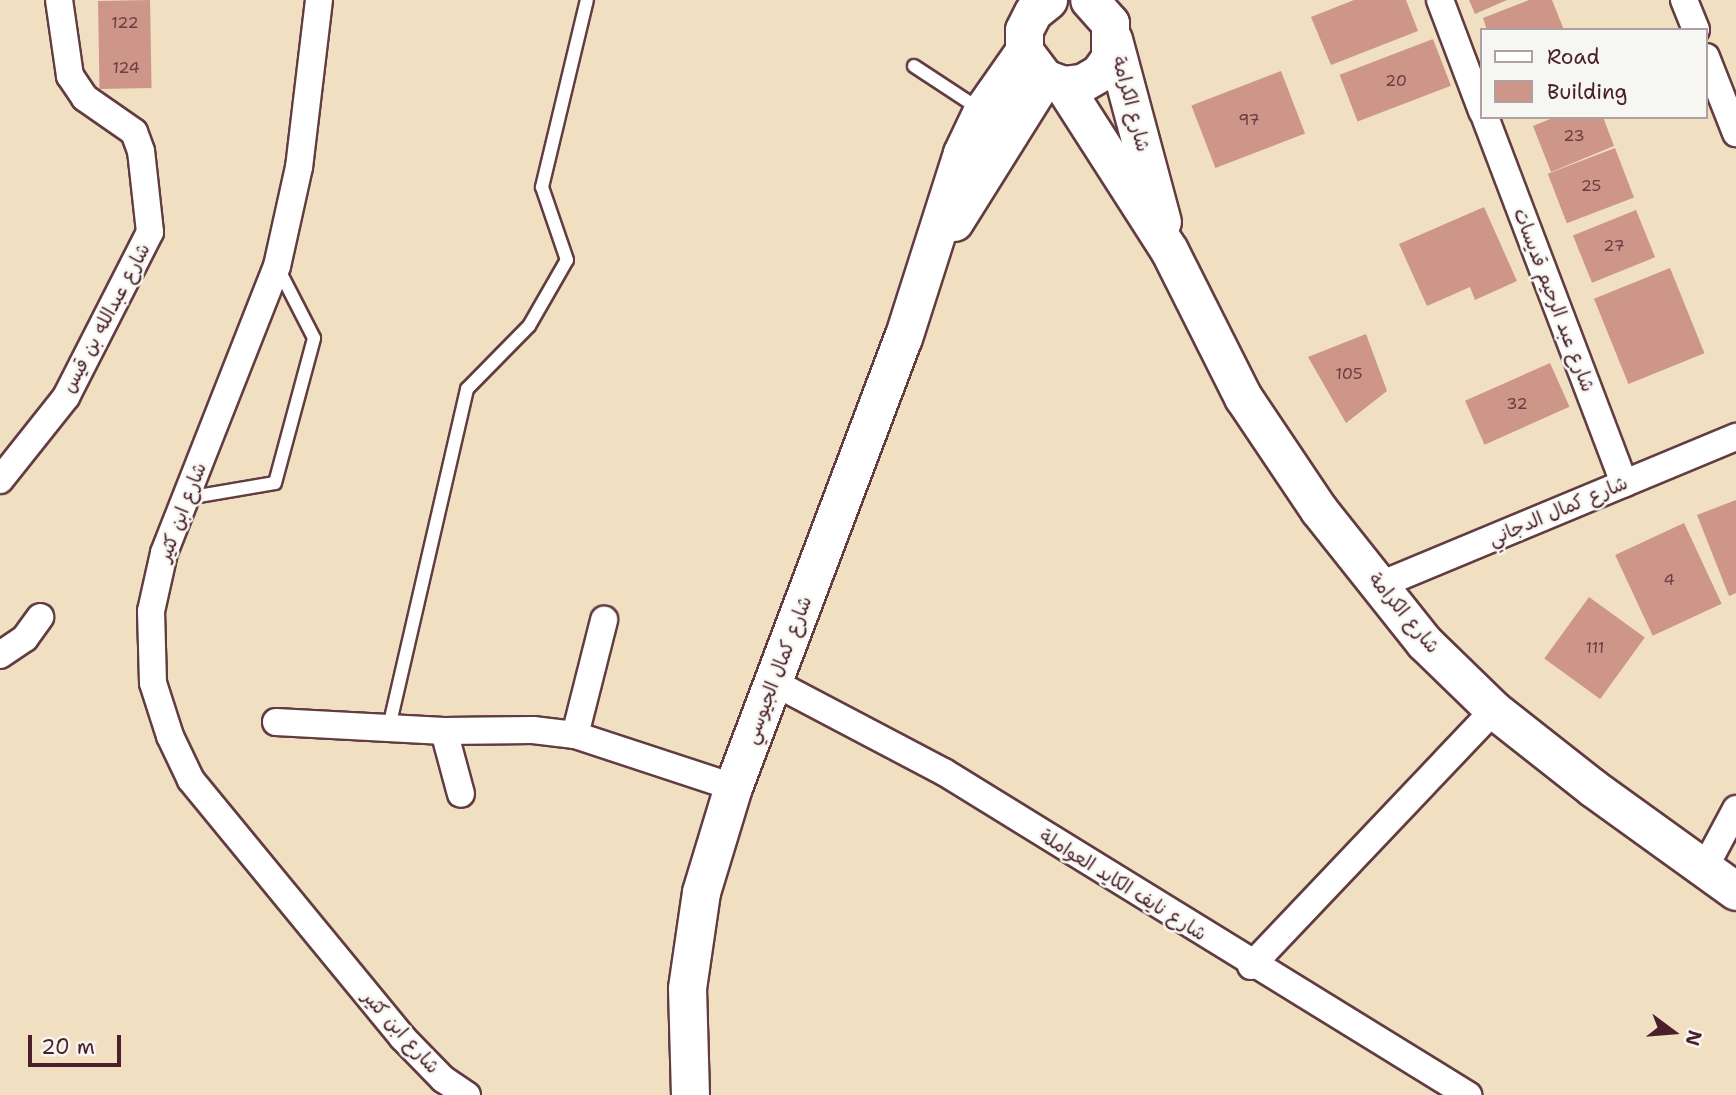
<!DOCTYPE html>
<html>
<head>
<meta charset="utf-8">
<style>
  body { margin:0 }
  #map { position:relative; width:1736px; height:1095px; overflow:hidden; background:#f0dfc1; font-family:"Shantell Sans","Playpen Sans Arabic",sans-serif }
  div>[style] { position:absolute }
  .building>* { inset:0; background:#ce9589; transform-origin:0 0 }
  .roads { filter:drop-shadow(2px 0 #633c42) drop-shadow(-2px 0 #633c42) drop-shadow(0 2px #633c42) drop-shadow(0 -2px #633c42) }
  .lane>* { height:12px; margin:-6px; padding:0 6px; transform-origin:6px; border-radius:6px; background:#fff }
  .street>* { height:26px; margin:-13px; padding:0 13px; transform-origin:13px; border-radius:13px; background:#fff }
  .secondary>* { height:37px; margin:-18.5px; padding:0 18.5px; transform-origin:18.5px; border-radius:18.5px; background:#fff }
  span { translate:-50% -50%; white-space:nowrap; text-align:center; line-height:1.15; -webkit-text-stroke:5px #f6f6f2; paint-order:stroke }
  .number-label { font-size:16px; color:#6b3c42 }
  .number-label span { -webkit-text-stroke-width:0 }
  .street-label { font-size:19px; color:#4a1f2b }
  .legend { position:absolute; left:1480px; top:28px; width:228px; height:91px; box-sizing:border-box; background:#f6f6f2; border:2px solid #b1a0a2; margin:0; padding:9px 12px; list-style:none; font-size:21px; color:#4a1f2b }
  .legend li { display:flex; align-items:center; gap:14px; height:35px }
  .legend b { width:35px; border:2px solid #b1a0a2 }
  .north { position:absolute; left:1638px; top:997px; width:70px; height:70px; -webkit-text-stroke:5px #f6f6f2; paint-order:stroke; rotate:106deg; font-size:19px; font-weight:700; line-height:28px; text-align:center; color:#4a1f2b }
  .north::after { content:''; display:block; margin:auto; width:24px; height:32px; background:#4a1f2b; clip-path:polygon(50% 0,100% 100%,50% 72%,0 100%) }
  .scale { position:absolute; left:28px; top:1035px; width:93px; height:32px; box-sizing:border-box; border:4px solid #4a1f2b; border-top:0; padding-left:9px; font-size:21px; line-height:24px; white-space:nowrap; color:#4a1f2b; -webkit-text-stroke:5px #f6f6f2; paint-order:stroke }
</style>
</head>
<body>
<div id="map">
  <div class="building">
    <div style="left:150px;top:0;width:88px;height:52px;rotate:89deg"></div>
    <div style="clip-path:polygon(1354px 0,1406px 0,1418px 31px,1331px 65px,1311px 17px)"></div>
    <div style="clip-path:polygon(1469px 0,1507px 0,1475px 14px)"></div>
    <div style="clip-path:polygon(1529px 0,1552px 0,1564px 30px,1487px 30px,1483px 18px)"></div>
    <div style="left:1433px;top:39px;width:50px;height:100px;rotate:69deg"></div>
    <div style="left:1281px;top:71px;width:67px;height:96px;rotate:69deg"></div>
    <div style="clip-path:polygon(1555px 117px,1603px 117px,1614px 146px,1551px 172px,1533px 126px)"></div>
    <div style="left:1615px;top:148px;width:53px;height:72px;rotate:69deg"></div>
    <div style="clip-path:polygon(1484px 207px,1517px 281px,1475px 300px,1470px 287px,1427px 306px,1399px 244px)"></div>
    <div style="left:1636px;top:210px;width:51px;height:68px;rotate:68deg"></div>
    <div style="left:1670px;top:268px;width:92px;height:82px;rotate:68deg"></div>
    <div style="clip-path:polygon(1366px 334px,1387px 391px,1346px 423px,1308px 357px)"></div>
    <div style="left:1550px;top:363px;width:48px;height:93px;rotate:66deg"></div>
    <div style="clip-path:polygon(1736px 500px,1736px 593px,1729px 596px,1697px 515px)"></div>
    <div style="left:1684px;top:523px;width:89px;height:76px;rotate:65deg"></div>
    <div style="left:1589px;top:597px;width:69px;height:76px;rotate:36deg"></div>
  </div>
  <div class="roads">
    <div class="lane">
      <div style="left:914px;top:66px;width:80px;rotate:33.3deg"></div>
      <div style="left:187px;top:498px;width:89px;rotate:-9.7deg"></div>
      <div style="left:275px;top:483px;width:150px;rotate:-74.9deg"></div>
      <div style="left:314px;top:338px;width:76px;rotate:-117.2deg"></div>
      <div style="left:389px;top:727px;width:347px;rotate:-77deg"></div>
      <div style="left:467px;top:389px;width:88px;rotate:-45.5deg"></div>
      <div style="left:529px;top:326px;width:76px;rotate:-60.1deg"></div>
      <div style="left:567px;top:260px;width:77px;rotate:-108.9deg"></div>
      <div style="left:542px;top:187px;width:192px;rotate:-76.5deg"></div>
    </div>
    <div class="street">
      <div style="left:319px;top:0;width:168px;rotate:96.8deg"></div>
      <div style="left:299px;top:167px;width:101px;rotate:102.5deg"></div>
      <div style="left:277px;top:266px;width:308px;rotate:111.5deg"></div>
      <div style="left:164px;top:553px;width:59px;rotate:102.6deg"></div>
      <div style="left:151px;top:611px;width:72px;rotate:88.4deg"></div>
      <div style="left:153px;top:683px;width:56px;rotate:72.2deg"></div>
      <div style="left:170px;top:736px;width:49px;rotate:64.5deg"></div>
      <div style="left:191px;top:780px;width:333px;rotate:50.6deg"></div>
      <div style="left:402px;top:1037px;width:59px;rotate:45.7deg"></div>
      <div style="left:443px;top:1079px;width:29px;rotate:34deg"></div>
      <div style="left:1440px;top:0;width:119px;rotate:69.3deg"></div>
      <div style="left:1684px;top:0;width:32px;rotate:68deg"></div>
      <div style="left:1706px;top:57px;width:82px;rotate:68.5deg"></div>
      <div style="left:1485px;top:117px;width:392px;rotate:69.2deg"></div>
      <div style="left:0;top:480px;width:106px;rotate:-51.5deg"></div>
      <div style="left:66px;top:397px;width:185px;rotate:-63deg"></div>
      <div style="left:150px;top:232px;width:81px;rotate:-96.3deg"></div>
      <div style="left:141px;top:151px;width:20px;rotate:-110deg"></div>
      <div style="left:134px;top:132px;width:60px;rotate:-145.2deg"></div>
      <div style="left:85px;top:98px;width:27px;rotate:-124deg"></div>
      <div style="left:70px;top:76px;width:77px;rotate:-98.2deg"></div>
      <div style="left:1380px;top:585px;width:386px;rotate:-22.6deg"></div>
      <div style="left:0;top:655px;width:30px;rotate:-34deg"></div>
      <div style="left:25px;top:638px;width:26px;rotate:-54deg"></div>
      <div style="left:773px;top:682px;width:193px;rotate:27.8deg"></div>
      <div style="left:944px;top:772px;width:616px;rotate:31.65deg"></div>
      <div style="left:276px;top:722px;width:168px;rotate:3.1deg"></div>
      <div style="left:444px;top:731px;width:89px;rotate:-0.6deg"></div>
      <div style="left:533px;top:730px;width:42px;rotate:6.8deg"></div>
      <div style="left:575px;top:735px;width:166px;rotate:18.2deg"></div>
      <div style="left:444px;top:731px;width:65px;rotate:74.9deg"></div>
      <div style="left:575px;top:735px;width:119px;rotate:-75.8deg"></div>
      <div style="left:1704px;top:869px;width:68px;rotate:-61.9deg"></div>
      <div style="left:1251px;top:966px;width:353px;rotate:-46.5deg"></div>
    </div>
    <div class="secondary">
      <div style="left:1048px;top:0;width:19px;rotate:141deg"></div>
      <div style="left:1033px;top:12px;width:20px;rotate:117deg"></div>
      <div style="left:1024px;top:30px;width:21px;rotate:90deg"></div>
      <div style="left:1024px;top:51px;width:34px;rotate:53deg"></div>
      <div style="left:1044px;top:78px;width:20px;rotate:20deg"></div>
      <div style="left:1063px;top:85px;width:19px;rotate:-6deg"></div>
      <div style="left:1082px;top:83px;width:20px;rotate:-30deg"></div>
      <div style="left:1099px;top:73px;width:19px;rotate:-54deg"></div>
      <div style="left:1110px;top:58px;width:35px;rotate:-90deg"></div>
      <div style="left:1110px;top:23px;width:31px;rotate:-132deg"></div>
      <div style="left:1113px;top:39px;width:189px;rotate:75deg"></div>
      <div style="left:1063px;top:85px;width:196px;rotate:57.3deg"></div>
      <div style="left:1169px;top:250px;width:165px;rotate:63.3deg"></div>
      <div style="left:1243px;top:397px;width:136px;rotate:56.1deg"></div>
      <div style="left:1319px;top:510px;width:169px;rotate:51.5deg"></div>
      <div style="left:1424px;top:642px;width:98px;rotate:44.2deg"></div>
      <div style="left:1494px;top:710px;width:126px;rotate:38.2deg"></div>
      <div style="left:1593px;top:788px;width:176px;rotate:35.8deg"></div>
      <div style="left:954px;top:222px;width:170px;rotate:-58deg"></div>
      <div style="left:690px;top:1095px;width:107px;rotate:-91.6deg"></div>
      <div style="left:687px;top:988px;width:97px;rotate:-81.7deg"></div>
      <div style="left:701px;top:892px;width:110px;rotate:-73.1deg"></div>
      <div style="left:733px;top:787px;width:480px;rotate:-69.3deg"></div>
      <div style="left:903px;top:338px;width:194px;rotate:-72.3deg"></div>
      <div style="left:962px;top:153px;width:47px;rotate:-64.5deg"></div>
      <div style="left:982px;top:111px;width:73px;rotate:-55deg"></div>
    </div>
  </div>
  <div class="number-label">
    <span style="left:125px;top:23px">122</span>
    <span style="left:126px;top:68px">124</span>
    <span style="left:1396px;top:81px">20</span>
    <span style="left:1249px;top:120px">97</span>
    <span style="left:1574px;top:136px">23</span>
    <span style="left:1591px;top:186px">25</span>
    <span style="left:1614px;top:246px">27</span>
    <span style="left:1349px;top:374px">105</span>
    <span style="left:1517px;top:404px">32</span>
    <span style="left:1669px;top:580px">4</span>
    <span style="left:1595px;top:648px">111</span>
  </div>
  <div class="street-label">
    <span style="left:1131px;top:104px;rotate:75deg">شارع الكرامة</span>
    <span style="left:1554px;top:300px;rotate:69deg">شارع عبد الرحيم قديسات</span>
    <span style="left:106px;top:318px;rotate:-62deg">شارع عبدالله بن قيس</span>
    <span style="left:1558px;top:511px;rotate:-23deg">شارع كمال الدجاني</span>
    <span style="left:182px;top:512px;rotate:-69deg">شارع ابن كثير</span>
    <span style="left:1404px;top:613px;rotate:50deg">شارع الكرامة</span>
    <span style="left:778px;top:670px;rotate:-69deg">شارع كمال الجيوسي</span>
    <span style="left:1123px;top:885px;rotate:32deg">شارع نايف الكايد العواملة</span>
    <span style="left:401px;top:1032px;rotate:48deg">شارع ابن كثير</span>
  </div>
  <ul class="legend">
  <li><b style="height:9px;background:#fff"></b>Road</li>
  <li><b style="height:19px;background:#ce9589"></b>Building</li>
  </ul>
  <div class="north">N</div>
  <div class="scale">20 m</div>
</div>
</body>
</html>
